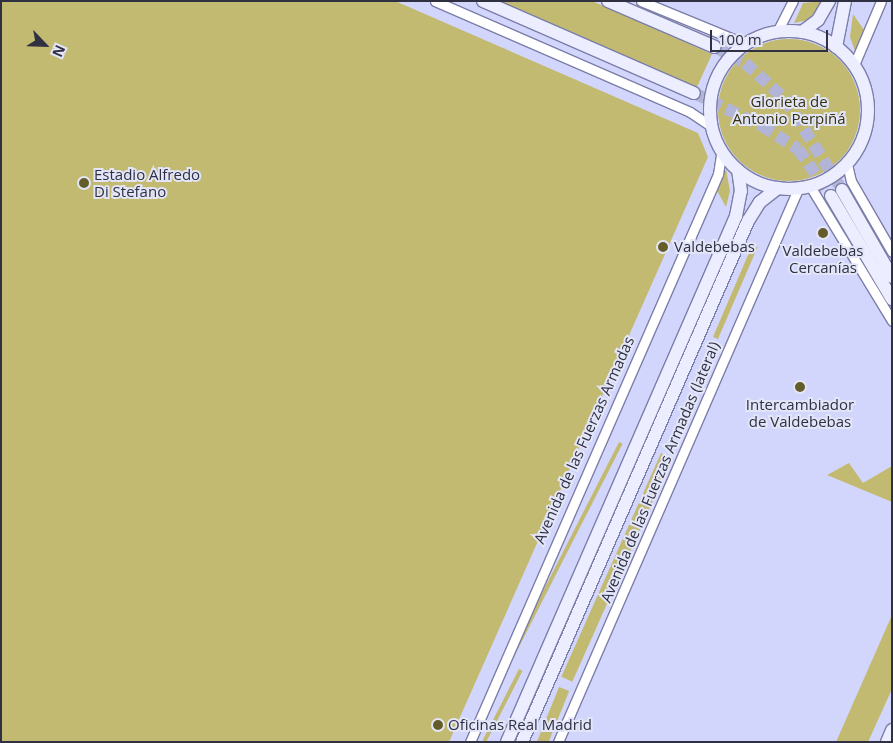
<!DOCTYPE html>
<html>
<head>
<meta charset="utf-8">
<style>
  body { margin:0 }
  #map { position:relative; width:893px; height:743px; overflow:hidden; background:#d3d6fc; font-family:"Open Sans",sans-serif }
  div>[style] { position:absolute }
  .green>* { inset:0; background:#c3ba71; transform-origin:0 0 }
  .round { border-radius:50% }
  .secondary-tunnel>* { height:12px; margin-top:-6px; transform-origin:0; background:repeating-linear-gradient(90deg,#b2b5d7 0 12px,transparent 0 18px) }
  .roads { filter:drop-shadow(1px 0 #7b7ea9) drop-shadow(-1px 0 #7b7ea9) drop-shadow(0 1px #7b7ea9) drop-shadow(0 -1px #7b7ea9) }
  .street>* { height:9px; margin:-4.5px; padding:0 4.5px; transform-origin:4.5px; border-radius:4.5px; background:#fff }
  .secondary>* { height:12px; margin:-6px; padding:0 6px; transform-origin:6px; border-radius:6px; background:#ecedff }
  .secondary>.ring { margin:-6px; padding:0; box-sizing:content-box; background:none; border:12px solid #ecedff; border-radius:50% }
  .dots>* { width:14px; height:14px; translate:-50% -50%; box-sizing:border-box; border:2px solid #e3e5f8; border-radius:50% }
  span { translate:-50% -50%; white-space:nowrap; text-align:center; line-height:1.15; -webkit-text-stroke:4px #e3e5f8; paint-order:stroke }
  .park-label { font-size:15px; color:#35310e }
  .poi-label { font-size:15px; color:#2f3042 }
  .left { translate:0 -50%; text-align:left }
  .street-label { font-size:15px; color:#2f3042 }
  .frame { position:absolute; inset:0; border:2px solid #2f3042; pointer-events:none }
  .north { position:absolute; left:20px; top:20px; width:50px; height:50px; -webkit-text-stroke:4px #e3e5f8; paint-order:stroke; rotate:114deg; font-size:14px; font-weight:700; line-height:20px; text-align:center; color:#2f3042 }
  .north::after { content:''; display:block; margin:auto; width:18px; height:22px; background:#2f3042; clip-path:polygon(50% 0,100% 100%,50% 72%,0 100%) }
  .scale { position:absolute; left:710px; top:30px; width:118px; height:22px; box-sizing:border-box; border:2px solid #2f3042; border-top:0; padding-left:6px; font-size:15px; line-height:18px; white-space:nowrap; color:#2f3042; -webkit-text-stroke:4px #e3e5f8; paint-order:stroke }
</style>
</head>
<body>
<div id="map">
  <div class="green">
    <div style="clip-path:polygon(1px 1px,395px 1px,698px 133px,708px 157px,449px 742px,1px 742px)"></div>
    <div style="clip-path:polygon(498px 1px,592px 1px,712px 54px,697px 87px)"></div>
    <div style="clip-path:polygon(824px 1px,808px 20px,794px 23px,803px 3px)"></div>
    <div style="clip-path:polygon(853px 14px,864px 30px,855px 51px,850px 37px)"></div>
    <div class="round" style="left:718px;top:39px;width:142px;height:142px"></div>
    <div style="clip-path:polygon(726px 169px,730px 191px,726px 207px,716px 189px)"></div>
    <div style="clip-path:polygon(758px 246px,718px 339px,713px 337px,748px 255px)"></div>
    <div style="left:619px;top:442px;width:4px;height:239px;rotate:27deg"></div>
    <div style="left:661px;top:453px;width:12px;height:245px;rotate:24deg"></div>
    <div style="clip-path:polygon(849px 463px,863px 483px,892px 466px,892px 502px,827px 475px)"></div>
    <div style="clip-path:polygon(892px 615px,892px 689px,868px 742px,836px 742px)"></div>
    <div style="left:519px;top:669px;width:4px;height:80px;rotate:27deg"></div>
    <div style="left:559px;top:687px;width:11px;height:60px;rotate:22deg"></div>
  </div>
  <div class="secondary-tunnel">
    <div style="left:715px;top:47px;width:34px;rotate:28deg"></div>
    <div style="left:745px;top:63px;width:54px;rotate:42deg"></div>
    <div style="left:785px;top:99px;width:107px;rotate:57.9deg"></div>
    <div style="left:694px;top:93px;width:76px;rotate:25.9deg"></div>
    <div style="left:762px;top:126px;width:43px;rotate:32.6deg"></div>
    <div style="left:798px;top:149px;width:57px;rotate:54.9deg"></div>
  </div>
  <div class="roads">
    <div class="street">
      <div style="left:435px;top:1px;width:278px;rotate:23.5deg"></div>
      <div style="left:690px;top:112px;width:27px;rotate:34deg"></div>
      <div style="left:641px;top:1px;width:113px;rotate:22.3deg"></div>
      <div style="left:777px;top:32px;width:35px;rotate:-63deg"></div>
      <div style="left:854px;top:65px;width:69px;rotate:-67.1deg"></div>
      <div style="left:847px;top:164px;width:17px;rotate:77deg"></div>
      <div style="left:851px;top:181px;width:82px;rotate:60deg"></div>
      <div style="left:810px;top:186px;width:158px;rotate:58.7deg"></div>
      <div style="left:470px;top:742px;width:620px;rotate:-66.41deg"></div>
      <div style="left:718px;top:174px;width:24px;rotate:-81deg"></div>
      <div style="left:558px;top:742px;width:603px;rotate:-66.54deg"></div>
    </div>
    <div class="secondary">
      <div style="left:483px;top:1px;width:230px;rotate:23.6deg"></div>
      <div style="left:608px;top:1px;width:116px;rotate:23.3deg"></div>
      <div class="ring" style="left:710px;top:31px;width:146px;height:146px"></div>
      <div style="left:802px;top:32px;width:20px;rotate:-37deg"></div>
      <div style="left:818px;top:20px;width:22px;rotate:-60deg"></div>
      <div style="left:836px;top:47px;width:47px;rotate:-78.9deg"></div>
      <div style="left:842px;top:190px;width:100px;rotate:60.1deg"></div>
      <div style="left:831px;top:196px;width:120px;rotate:59.4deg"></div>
      <div style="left:507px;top:742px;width:574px;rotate:-66.47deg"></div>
      <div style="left:736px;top:216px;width:25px;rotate:-79deg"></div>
      <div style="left:741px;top:191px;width:21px;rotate:-98deg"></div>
      <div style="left:522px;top:742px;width:568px;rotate:-66.55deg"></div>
      <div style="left:748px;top:221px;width:22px;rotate:-58deg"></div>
      <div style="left:760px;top:202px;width:23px;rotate:-38deg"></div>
      <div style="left:887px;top:742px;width:13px;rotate:-67deg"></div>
    </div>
  </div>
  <div class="dots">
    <div style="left:84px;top:183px;background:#645d2a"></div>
    <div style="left:823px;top:233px;background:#645d2a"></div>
    <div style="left:663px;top:247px;background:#645d2a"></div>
    <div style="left:800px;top:387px;background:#645d2a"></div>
    <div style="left:438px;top:725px;background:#645d2a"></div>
  </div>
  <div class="park-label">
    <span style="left:789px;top:110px">Glorieta de<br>Antonio Perpiñá</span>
  </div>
  <div class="poi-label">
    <span class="left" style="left:94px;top:183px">Estadio Alfredo<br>Di Stefano</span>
    <span class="left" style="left:674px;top:247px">Valdebebas</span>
    <span style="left:823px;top:259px">Valdebebas<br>Cercanías</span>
    <span style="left:800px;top:413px">Intercambiador<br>de Valdebebas</span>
    <span class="left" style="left:448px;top:725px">Oficinas Real Madrid</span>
  </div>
  <div class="street-label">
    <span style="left:584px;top:440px;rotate:-66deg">Avenida de las Fuerzas Armadas</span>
    <span style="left:660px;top:472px;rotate:-67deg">Avenida de las Fuerzas Armadas (lateral)</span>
  </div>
  <div class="frame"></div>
  <div class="north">N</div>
  <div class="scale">100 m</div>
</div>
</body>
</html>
